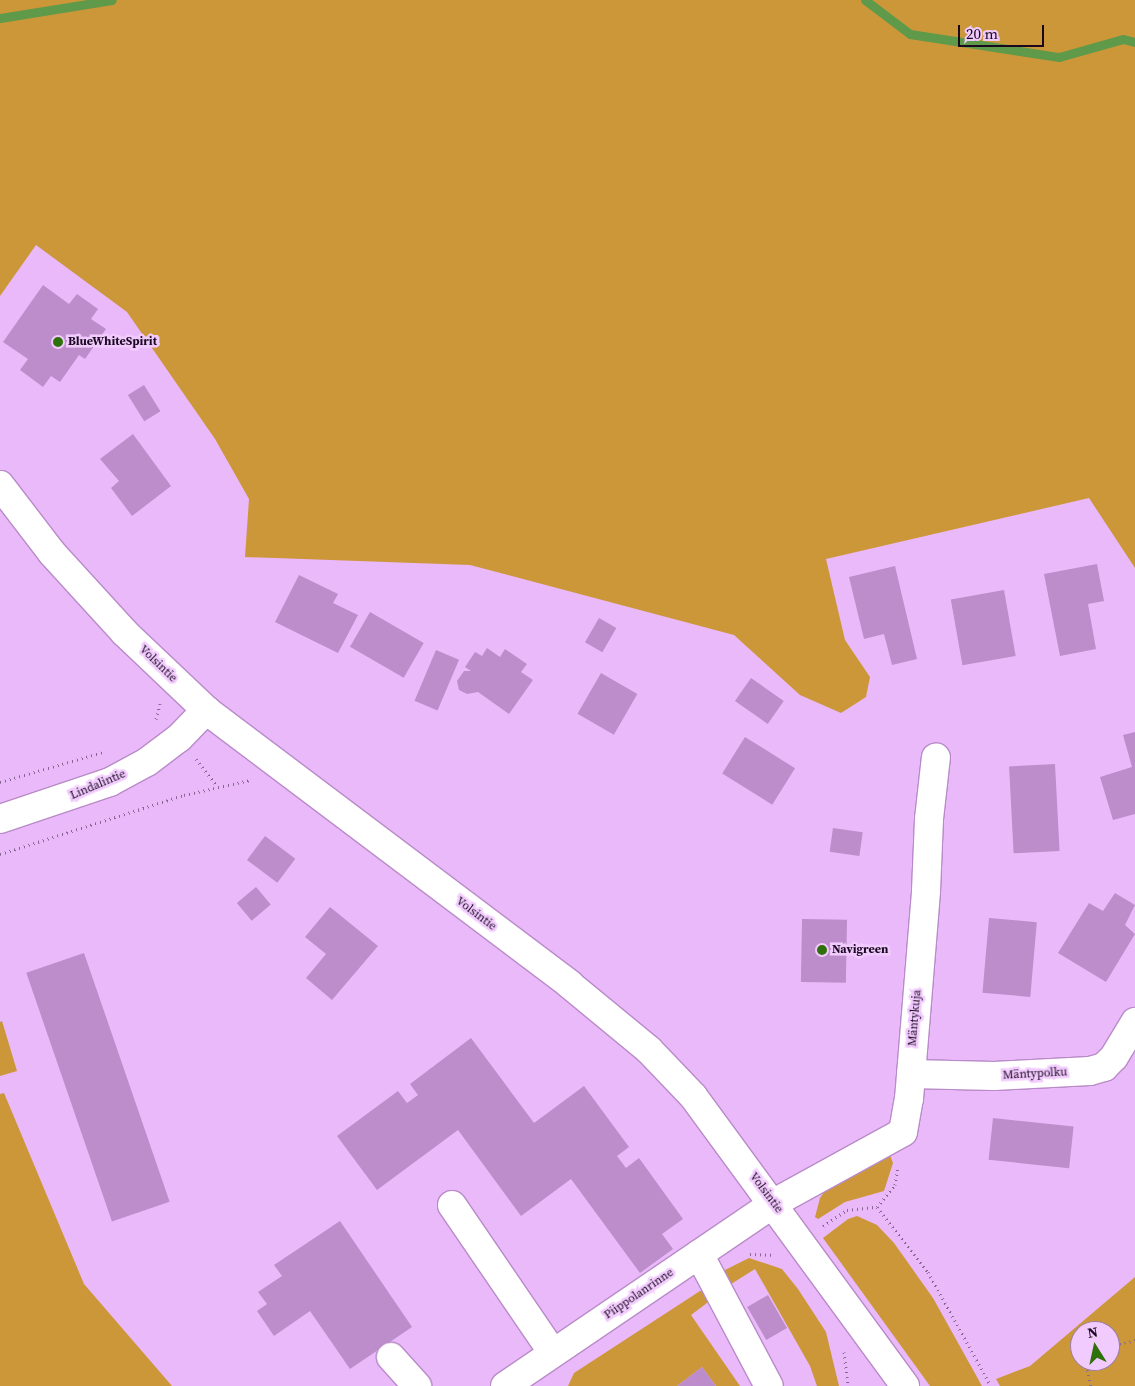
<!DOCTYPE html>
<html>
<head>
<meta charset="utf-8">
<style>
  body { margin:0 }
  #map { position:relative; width:1135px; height:1386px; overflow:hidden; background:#eab9f9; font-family:"Source Serif 4",serif }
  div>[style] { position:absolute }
  .green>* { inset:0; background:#cc9739 }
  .stream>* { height:9px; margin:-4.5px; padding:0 4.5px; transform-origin:4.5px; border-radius:4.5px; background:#5f994a }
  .building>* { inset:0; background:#bc8dca; transform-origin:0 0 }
  .path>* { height:3px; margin-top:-1.5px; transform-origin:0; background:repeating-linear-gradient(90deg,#886692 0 1px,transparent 0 5px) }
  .roads { filter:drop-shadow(1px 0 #b98bc8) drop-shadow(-1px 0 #b98bc8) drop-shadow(0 1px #b98bc8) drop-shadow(0 -1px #b98bc8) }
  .minor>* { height:28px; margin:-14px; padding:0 14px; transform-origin:14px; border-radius:14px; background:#fff }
  .dots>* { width:14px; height:14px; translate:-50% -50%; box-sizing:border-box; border:2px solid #f2cbfe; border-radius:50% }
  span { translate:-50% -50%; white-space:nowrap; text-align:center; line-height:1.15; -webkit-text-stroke:5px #f2cbfe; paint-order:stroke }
  .poi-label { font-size:12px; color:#19081e; font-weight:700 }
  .left { translate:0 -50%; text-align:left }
  .street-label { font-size:12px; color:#19081e }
  .north { position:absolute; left:1070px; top:1321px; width:50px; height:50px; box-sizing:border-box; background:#f2cbfe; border:1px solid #9b7da4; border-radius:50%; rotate:350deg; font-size:14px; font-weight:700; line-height:20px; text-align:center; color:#19081e }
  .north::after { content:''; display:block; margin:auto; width:18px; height:22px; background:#2e700a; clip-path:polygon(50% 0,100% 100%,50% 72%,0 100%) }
  .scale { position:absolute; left:958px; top:25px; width:86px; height:22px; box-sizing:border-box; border:2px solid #19081e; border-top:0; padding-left:6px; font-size:15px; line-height:18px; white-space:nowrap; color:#19081e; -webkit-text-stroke:4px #f2cbfe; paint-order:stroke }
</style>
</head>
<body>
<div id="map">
  <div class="green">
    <div style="clip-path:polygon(0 0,1135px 0,1135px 568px,1089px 498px,826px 559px,845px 640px,870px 677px,866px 697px,841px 713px,800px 695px,734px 635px,470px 565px,245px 557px,249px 499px,215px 439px,127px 312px,36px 245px,0 296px)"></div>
    <div style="clip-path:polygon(2px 1021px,17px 1071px,0 1076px,0 1022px)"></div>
    <div style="clip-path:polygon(4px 1093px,84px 1284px,172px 1386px,0 1386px,0 1094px)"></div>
    <div style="clip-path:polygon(890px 1155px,893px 1163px,884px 1191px,845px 1202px,818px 1219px,815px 1217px,820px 1198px,827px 1188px)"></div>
    <div style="clip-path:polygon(857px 1216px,877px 1225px,894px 1243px,933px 1298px,982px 1386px,930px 1386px,823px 1238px,848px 1219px)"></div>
    <div style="clip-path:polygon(749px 1258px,782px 1269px,798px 1289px,826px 1332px,839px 1386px,817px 1386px,810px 1366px,755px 1269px,728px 1286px,723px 1271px)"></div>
    <div style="clip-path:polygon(evenodd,1135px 1277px,1135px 1386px,1000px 1386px,996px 1379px,1030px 1366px,1135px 1277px,1080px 1331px,1110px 1331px,1110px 1361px,1080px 1361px,1080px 1331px)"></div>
    <div style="clip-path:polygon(700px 1291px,706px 1291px,711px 1300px,691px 1315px,740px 1386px,716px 1386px,702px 1367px,677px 1386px,568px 1386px,574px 1373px)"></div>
  </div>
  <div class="stream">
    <div style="left:865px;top:0;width:56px;rotate:37.1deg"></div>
    <div style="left:910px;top:34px;width:151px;rotate:8.8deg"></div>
    <div style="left:1059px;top:57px;width:66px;rotate:-15.7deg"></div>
    <div style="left:1123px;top:39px;width:12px;rotate:14deg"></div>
    <div style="left:0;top:18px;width:113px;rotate:-9.1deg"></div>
  </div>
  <div class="building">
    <div style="clip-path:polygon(43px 285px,69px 304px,77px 294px,98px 309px,91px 319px,106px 329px,85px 359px,79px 355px,60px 382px,51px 376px,43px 387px,20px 370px,28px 359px,3px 342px)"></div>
    <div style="left:144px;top:385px;width:31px;height:19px;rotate:58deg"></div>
    <div style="clip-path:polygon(133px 434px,171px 486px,132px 516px,111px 488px,119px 481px,100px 459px)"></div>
    <div style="clip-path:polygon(1097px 564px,1104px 601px,1088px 604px,1096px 649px,1060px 656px,1044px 574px)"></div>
    <div style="clip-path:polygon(895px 566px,917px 659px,892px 665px,884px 634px,864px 639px,849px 577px)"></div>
    <div style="clip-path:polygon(299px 575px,338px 594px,333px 603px,358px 615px,338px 653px,275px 622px)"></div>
    <div style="left:1004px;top:590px;width:67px;height:54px;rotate:80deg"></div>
    <div style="left:370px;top:612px;width:62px;height:40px;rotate:30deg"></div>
    <div style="left:599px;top:618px;width:20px;height:28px;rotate:30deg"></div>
    <div style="clip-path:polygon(487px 648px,500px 657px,505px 649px,527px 664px,521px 672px,533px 680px,509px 714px,478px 692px,467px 694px,459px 690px,457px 681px,464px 671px,471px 671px,465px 667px,475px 652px,482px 656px)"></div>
    <div style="left:436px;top:650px;width:25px;height:55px;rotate:23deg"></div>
    <div style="left:601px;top:673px;width:42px;height:47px;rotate:30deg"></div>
    <div style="left:751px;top:678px;width:40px;height:28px;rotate:35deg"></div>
    <div style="clip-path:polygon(1135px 732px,1135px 814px,1113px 820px,1100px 777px,1132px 767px,1123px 735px)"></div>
    <div style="left:745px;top:737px;width:59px;height:43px;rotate:32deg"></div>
    <div style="left:1055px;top:764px;width:87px;height:46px;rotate:87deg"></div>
    <div style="left:833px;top:828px;width:30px;height:24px;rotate:8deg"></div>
    <div style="left:265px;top:836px;width:38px;height:30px;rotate:37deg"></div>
    <div style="left:256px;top:887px;width:23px;height:25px;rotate:50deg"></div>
    <div style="clip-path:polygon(1115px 893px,1135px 905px,1125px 925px,1135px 934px,1106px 982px,1058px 953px,1089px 903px,1103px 911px)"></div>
    <div style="clip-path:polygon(330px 907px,378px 946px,332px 1000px,306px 978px,326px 954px,305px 937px)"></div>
    <div style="left:989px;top:918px;width:48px;height:75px;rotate:5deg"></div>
    <div style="left:802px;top:919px;width:45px;height:63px;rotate:1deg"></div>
    <div style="left:84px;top:953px;width:263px;height:61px;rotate:71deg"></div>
    <div style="clip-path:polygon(471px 1038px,534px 1123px,584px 1086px,629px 1147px,617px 1156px,626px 1168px,639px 1158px,683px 1219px,662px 1234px,673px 1249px,640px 1273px,571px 1179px,521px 1216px,458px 1130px,377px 1190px,337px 1136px,398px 1091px,407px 1103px,418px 1095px,410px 1084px)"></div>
    <div style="left:993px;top:1118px;width:81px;height:42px;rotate:6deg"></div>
    <div style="clip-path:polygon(340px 1221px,412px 1327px,350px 1369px,310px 1311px,274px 1336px,257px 1311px,267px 1304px,258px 1292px,282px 1276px,274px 1265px)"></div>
    <div style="left:768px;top:1295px;width:38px;height:24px;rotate:60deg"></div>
    <div style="clip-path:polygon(702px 1367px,716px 1386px,677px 1386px)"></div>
  </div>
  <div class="path">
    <div style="left:156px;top:719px;width:16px;rotate:-75deg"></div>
    <div style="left:196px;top:759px;width:34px;rotate:52deg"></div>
    <div style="left:0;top:782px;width:107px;rotate:-16.2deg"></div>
    <div style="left:0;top:854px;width:193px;rotate:-17.8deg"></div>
    <div style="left:184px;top:795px;width:68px;rotate:-12.8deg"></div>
    <div style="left:877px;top:1207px;width:28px;rotate:-51deg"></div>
    <div style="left:895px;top:1185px;width:18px;rotate:-81deg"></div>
    <div style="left:823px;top:1226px;width:29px;rotate:-34deg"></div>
    <div style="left:847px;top:1210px;width:30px;rotate:-6deg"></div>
    <div style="left:877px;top:1207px;width:83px;rotate:51.9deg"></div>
    <div style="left:928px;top:1272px;width:130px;rotate:61.1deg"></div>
    <div style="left:750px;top:1254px;width:23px;rotate:2deg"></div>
    <div style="left:1110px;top:1346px;width:26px;rotate:-13deg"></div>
    <div style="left:844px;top:1352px;width:34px;rotate:83deg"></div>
    <div style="left:1089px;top:1361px;width:5px;rotate:127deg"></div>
    <div style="left:1086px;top:1365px;width:22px;rotate:77deg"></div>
  </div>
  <div class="roads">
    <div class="minor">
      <div style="left:0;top:485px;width:86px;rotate:52.6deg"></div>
      <div style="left:52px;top:553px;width:108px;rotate:47.6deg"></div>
      <div style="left:125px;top:633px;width:112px;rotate:43.5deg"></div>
      <div style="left:206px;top:710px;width:455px;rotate:37deg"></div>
      <div style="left:569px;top:984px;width:104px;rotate:39.5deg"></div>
      <div style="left:649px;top:1050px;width:64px;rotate:46.3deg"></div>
      <div style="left:693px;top:1096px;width:359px;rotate:53.8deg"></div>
      <div style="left:0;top:819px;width:116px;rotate:-18.6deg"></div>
      <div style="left:110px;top:782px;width:42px;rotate:-28.4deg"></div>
      <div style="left:147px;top:762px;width:40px;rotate:-37deg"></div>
      <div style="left:179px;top:738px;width:39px;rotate:-46deg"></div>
      <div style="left:911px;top:1074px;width:83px;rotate:1.4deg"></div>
      <div style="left:994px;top:1076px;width:96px;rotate:-3deg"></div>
      <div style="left:1090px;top:1071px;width:15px;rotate:-16deg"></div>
      <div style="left:1104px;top:1067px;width:14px;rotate:-45deg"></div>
      <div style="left:1114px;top:1057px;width:41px;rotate:-59deg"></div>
      <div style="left:452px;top:1205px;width:179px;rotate:55.7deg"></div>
      <div style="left:699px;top:1254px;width:149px;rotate:62.1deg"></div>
      <div style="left:391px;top:1357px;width:39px;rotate:48deg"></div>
      <div style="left:505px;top:1386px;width:325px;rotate:-34.2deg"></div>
      <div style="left:774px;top:1203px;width:147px;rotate:-28.8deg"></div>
      <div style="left:903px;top:1132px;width:34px;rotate:-80deg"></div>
      <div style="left:909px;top:1099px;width:209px;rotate:-85.3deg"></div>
      <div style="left:926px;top:891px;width:72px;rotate:-87.6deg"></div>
      <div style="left:929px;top:819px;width:62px;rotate:-83.6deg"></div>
    </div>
  </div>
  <div class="dots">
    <div style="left:58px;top:342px;background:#2e700a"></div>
    <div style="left:822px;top:950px;background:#2e700a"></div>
  </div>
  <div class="poi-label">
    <span class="left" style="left:68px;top:342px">BlueWhiteSpirit</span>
    <span class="left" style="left:832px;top:950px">Navigreen</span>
  </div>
  <div class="street-label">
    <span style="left:158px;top:664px;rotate:44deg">Volsintie</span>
    <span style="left:98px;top:785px;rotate:-23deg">Lindalintie</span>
    <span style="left:476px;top:914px;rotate:37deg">Volsintie</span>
    <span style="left:915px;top:1018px;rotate:-85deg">Mäntykuja</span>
    <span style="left:1035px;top:1074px;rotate:-3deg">Mäntypolku</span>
    <span style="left:766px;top:1193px;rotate:53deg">Volsintie</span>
    <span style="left:639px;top:1294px;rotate:-34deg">Piippolanrinne</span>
  </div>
  <div class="north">N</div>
  <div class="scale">20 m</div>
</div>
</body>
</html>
